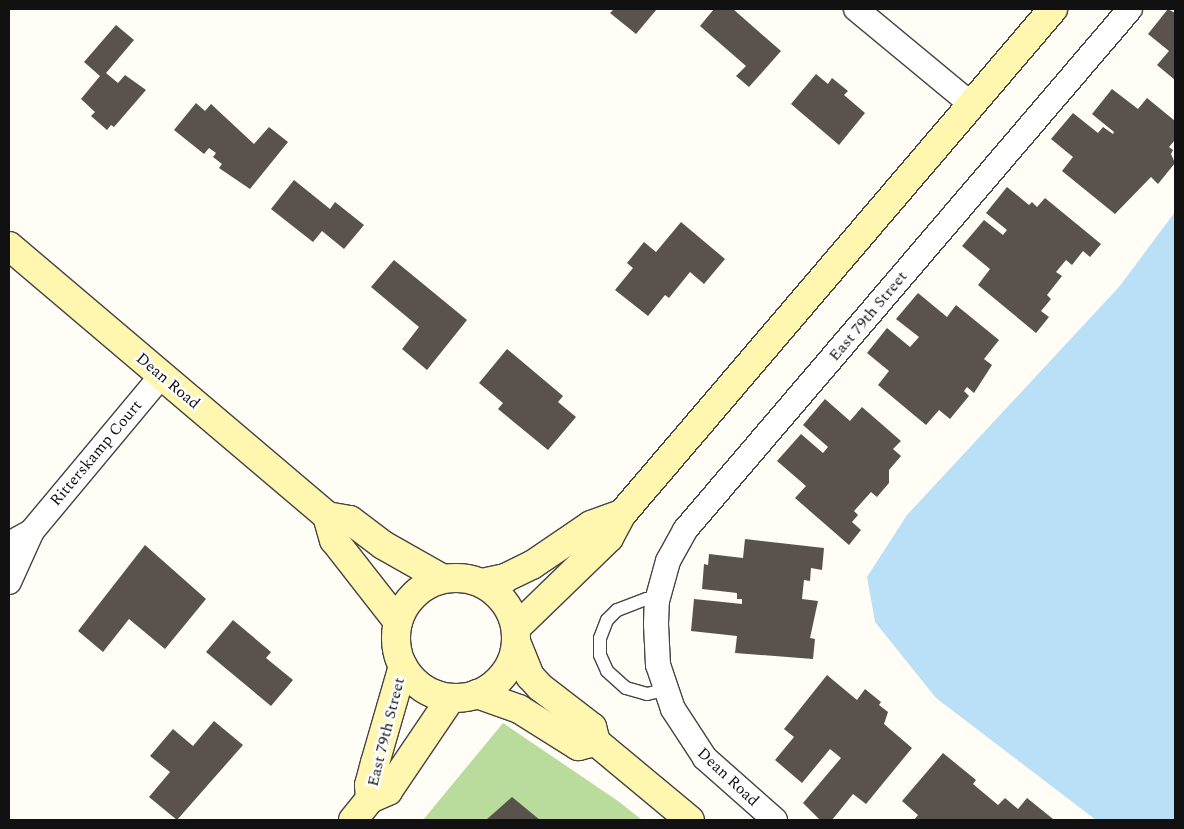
<!DOCTYPE html>
<html>
<head>
<meta charset="utf-8">
<style>
  body { margin:0 }
  #map { position:relative; width:1184px; height:829px; overflow:hidden; background:#fffdf5; font-family:Spectral,serif }
  div>[style] { position:absolute }
  .forest>* { inset:0; background:#b9dc9c }
  .water>* { inset:0; background:#b9e0f7 }
  .building>* { inset:0; background:#5a524d }
  .roads { filter:drop-shadow(1px 0 #444) drop-shadow(-1px 0 #444) drop-shadow(0 1px #444) drop-shadow(0 -1px #444) }
  .lane>* { height:12px; margin:-6px; padding:0 6px; transform-origin:6px; border-radius:6px; background:#fff }
  .street>* { height:24px; margin:-12px; padding:0 12px; transform-origin:12px; border-radius:12px; background:#fff }
  .secondary>* { height:28px; margin:-14px; padding:0 14px; transform-origin:14px; border-radius:14px; background:#fff6b0 }
  .secondary>.ring { margin:-14px; padding:0; box-sizing:content-box; background:none; border:28px solid #fff6b0; border-radius:50% }
  span { translate:-50% -50%; white-space:nowrap; text-align:center; line-height:1.15; -webkit-text-stroke:5px #fff; paint-order:stroke }
  .street-label { font-size:16px; color:#111 }
  .frame { position:absolute; inset:0; border:10px solid #111; pointer-events:none }
</style>
</head>
<body>
<div id="map">
  <div class="forest">
    <div style="clip-path:polygon(503px 723px,618px 801px,642px 820px,423px 820px)"></div>
  </div>
  <div class="water">
    <div style="clip-path:polygon(1175px 212px,1175px 820px,1096px 820px,936px 698px,875px 622px,867px 577px,907px 515px,1119px 287px)"></div>
  </div>
  <div class="building">
    <div style="clip-path:polygon(614px 9px,657px 9px,636px 34px,610px 13px)"></div>
    <div style="clip-path:polygon(714px 9px,733px 9px,781px 51px,749px 87px,736px 76px,746px 66px,700px 26px)"></div>
    <div style="clip-path:polygon(1168px 9px,1175px 13px,1175px 80px,1157px 65px,1169px 51px,1148px 34px)"></div>
    <div style="clip-path:polygon(116px 25px,134px 40px,106px 73px,118px 83px,125px 75px,146px 90px,114px 127px,111px 125px,107px 130px,91px 116px,95px 112px,81px 99px,100px 76px,84px 62px)"></div>
    <div style="clip-path:polygon(816px 74px,828px 84px,832px 78px,848px 91px,844px 95px,865px 113px,839px 145px,791px 104px)"></div>
    <div style="clip-path:polygon(1112px 89px,1138px 109px,1147px 98px,1175px 121px,1175px 140px,1169px 147px,1173px 150px,1171px 154px,1175px 163px,1158px 184px,1151px 177px,1115px 214px,1062px 171px,1073px 157px,1051px 139px,1073px 113px,1098px 133px,1103px 127px,1113px 134px,1114px 132px,1092px 114px)"></div>
    <div style="clip-path:polygon(196px 103px,205px 111px,211px 104px,254px 144px,269px 127px,288px 142px,250px 189px,219px 168px,222px 164px,213px 157px,216px 153px,209px 148px,204px 154px,174px 130px)"></div>
    <div style="clip-path:polygon(294px 180px,330px 209px,335px 202px,364px 225px,344px 249px,322px 231px,313px 242px,271px 209px)"></div>
    <div style="clip-path:polygon(1007px 187px,1029px 205px,1032px 202px,1037px 207px,1045px 198px,1101px 244px,1090px 257px,1083px 251px,1072px 265px,1066px 260px,1056px 272px,1062px 276px,1047px 295px,1051px 299px,1041px 311px,1049px 317px,1036px 333px,978px 285px,990px 269px,962px 246px,984px 220px,1003px 235px,1007px 230px,986px 213px)"></div>
    <div style="clip-path:polygon(681px 222px,725px 259px,704px 284px,690px 272px,669px 298px,665px 295px,648px 316px,615px 290px,633px 268px,627px 263px,644px 242px,656px 252px)"></div>
    <div style="clip-path:polygon(394px 260px,467px 320px,427px 370px,402px 349px,419px 327px,371px 287px)"></div>
    <div style="clip-path:polygon(918px 293px,947px 317px,956px 305px,999px 340px,984px 359px,992px 365px,974px 393px,967px 387px,964px 391px,969px 396px,950px 419px,939px 410px,926px 425px,878px 385px,889px 371px,867px 353px,887px 328px,910px 347px,919px 337px,896px 319px)"></div>
    <div style="clip-path:polygon(507px 349px,563px 396px,558px 402px,576px 417px,548px 450px,498px 409px,503px 403px,479px 383px)"></div>
    <div style="clip-path:polygon(825px 399px,850px 421px,862px 407px,901px 441px,893px 449px,901px 456px,889px 470px,889px 483px,877px 497px,871px 492px,854px 511px,858px 515px,852px 522px,861px 530px,849px 545px,795px 498px,806px 486px,777px 461px,801px 434px,823px 453px,828px 447px,803px 425px)"></div>
    <div style="clip-path:polygon(745px 539px,824px 548px,822px 570px,811px 568px,810px 581px,804px 580px,802px 599px,818px 601px,810px 638px,815px 639px,813px 659px,735px 653px,737px 636px,691px 631px,694px 599px,742px 604px,742px 599px,737px 599px,737px 593px,702px 589px,704px 564px,708px 565px,709px 554px,743px 558px)"></div>
    <div style="clip-path:polygon(145px 545px,206px 599px,165px 649px,129px 619px,103px 652px,78px 631px)"></div>
    <div style="clip-path:polygon(233px 620px,271px 652px,266px 658px,293px 680px,271px 706px,206px 652px)"></div>
    <div style="clip-path:polygon(827px 675px,857px 700px,865px 689px,881px 702px,879px 705px,888px 712px,884px 724px,912px 748px,866px 804px,853px 794px,832px 820px,820px 820px,803px 803px,841px 758px,830px 749px,802px 783px,775px 760px,794px 737px,784px 729px)"></div>
    <div style="clip-path:polygon(214px 721px,243px 745px,177px 820px,149px 797px,170px 772px,150px 756px,173px 729px,193px 746px)"></div>
    <div style="clip-path:polygon(943px 753px,976px 780px,973px 784px,998px 805px,1005px 798px,1018px 809px,1027px 798px,1053px 819px,914px 820px,918px 815px,902px 801px)"></div>
    <div style="clip-path:polygon(512px 797px,540px 820px,486px 820px)"></div>
  </div>
  <div class="roads">
    <div class="lane">
      <div style="left:657px;top:601px;width:11px;rotate:-170deg"></div>
      <div style="left:646px;top:599px;width:31px;rotate:159deg"></div>
      <div style="left:617px;top:610px;width:14px;rotate:135deg"></div>
      <div style="left:607px;top:620px;width:19px;rotate:111deg"></div>
      <div style="left:600px;top:638px;width:17px;rotate:90deg"></div>
      <div style="left:600px;top:655px;width:17px;rotate:66deg"></div>
      <div style="left:607px;top:671px;width:25px;rotate:42deg"></div>
      <div style="left:626px;top:688px;width:22px;rotate:16deg"></div>
      <div style="left:647px;top:694px;width:18px;rotate:-13deg"></div>
    </div>
    <div class="street">
      <div style="left:856px;top:9px;width:149px;rotate:39.6deg"></div>
      <div style="left:32px;top:531px;width:202px;rotate:-50.2deg"></div>
      <div style="left:9px;top:544px;width:26px;rotate:-29deg"></div>
      <div style="left:32px;top:531px;width:56px;rotate:114.3deg"></div>
      <div style="left:775px;top:820px;width:94px;rotate:-138.5deg"></div>
      <div style="left:705px;top:758px;width:59px;rotate:-123.1deg"></div>
      <div style="left:673px;top:709px;width:46px;rotate:-108.8deg"></div>
      <div style="left:658px;top:665px;width:41px;rotate:-92.8deg"></div>
      <div style="left:656px;top:624px;width:23px;rotate:-88deg"></div>
      <div style="left:657px;top:601px;width:41px;rotate:-74.6deg"></div>
      <div style="left:668px;top:561px;width:35px;rotate:-61deg"></div>
      <div style="left:685px;top:530px;width:685px;rotate:-49.5deg"></div>
    </div>
    <div class="secondary">
      <div style="left:9px;top:246px;width:417px;rotate:40.3deg"></div>
      <div style="left:327px;top:516px;width:23px;rotate:10deg"></div>
      <div style="left:350px;top:520px;width:41px;rotate:37.1deg"></div>
      <div style="left:383px;top:545px;width:69px;rotate:29.5deg"></div>
      <div style="left:327px;top:516px;width:25px;rotate:74deg"></div>
      <div style="left:334px;top:540px;width:104px;rotate:52deg"></div>
      <div class="ring" style="left:396px;top:578px;width:92px;height:92px"></div>
      <div style="left:482px;top:583px;width:24px;rotate:-12deg"></div>
      <div style="left:505px;top:578px;width:30px;rotate:-26deg"></div>
      <div style="left:532px;top:565px;width:71px;rotate:-34.1deg"></div>
      <div style="left:591px;top:525px;width:33px;rotate:-20deg"></div>
      <div style="left:517px;top:627px;width:128px;rotate:-44.1deg"></div>
      <div style="left:609px;top:538px;width:27px;rotate:-62deg"></div>
      <div style="left:622px;top:514px;width:664px;rotate:-49.52deg"></div>
      <div style="left:517px;top:644px;width:35px;rotate:68deg"></div>
      <div style="left:530px;top:676px;width:15px;rotate:48deg"></div>
      <div style="left:540px;top:687px;width:66px;rotate:37.6deg"></div>
      <div style="left:592px;top:727px;width:16px;rotate:75deg"></div>
      <div style="left:596px;top:742px;width:122px;rotate:39.7deg"></div>
      <div style="left:477px;top:694px;width:45px;rotate:19.7deg"></div>
      <div style="left:519px;top:709px;width:70px;rotate:32.1deg"></div>
      <div style="left:578px;top:746px;width:18px;rotate:-13deg"></div>
      <div style="left:370px;top:799px;width:14px;rotate:-94deg"></div>
      <div style="left:369px;top:785px;width:23px;rotate:-75deg"></div>
      <div style="left:375px;top:763px;width:101px;rotate:-73.9deg"></div>
      <div style="left:353px;top:820px;width:27px;rotate:-51deg"></div>
      <div style="left:370px;top:799px;width:20px;rotate:-24deg"></div>
      <div style="left:388px;top:791px;width:112px;rotate:-55.9deg"></div>
    </div>
  </div>
  <div class="street-label">
    <span style="left:868px;top:316px;rotate:-50deg">East 79th Street</span>
    <span style="left:168px;top:381px;rotate:40deg">Dean Road</span>
    <span style="left:96px;top:453px;rotate:-50deg">Ritterskamp Court</span>
    <span style="left:386px;top:732px;rotate:-76deg">East 79th Street</span>
    <span style="left:728px;top:777px;rotate:43deg">Dean Road</span>
  </div>
  <div class="frame"></div>
</div>
</body>
</html>
